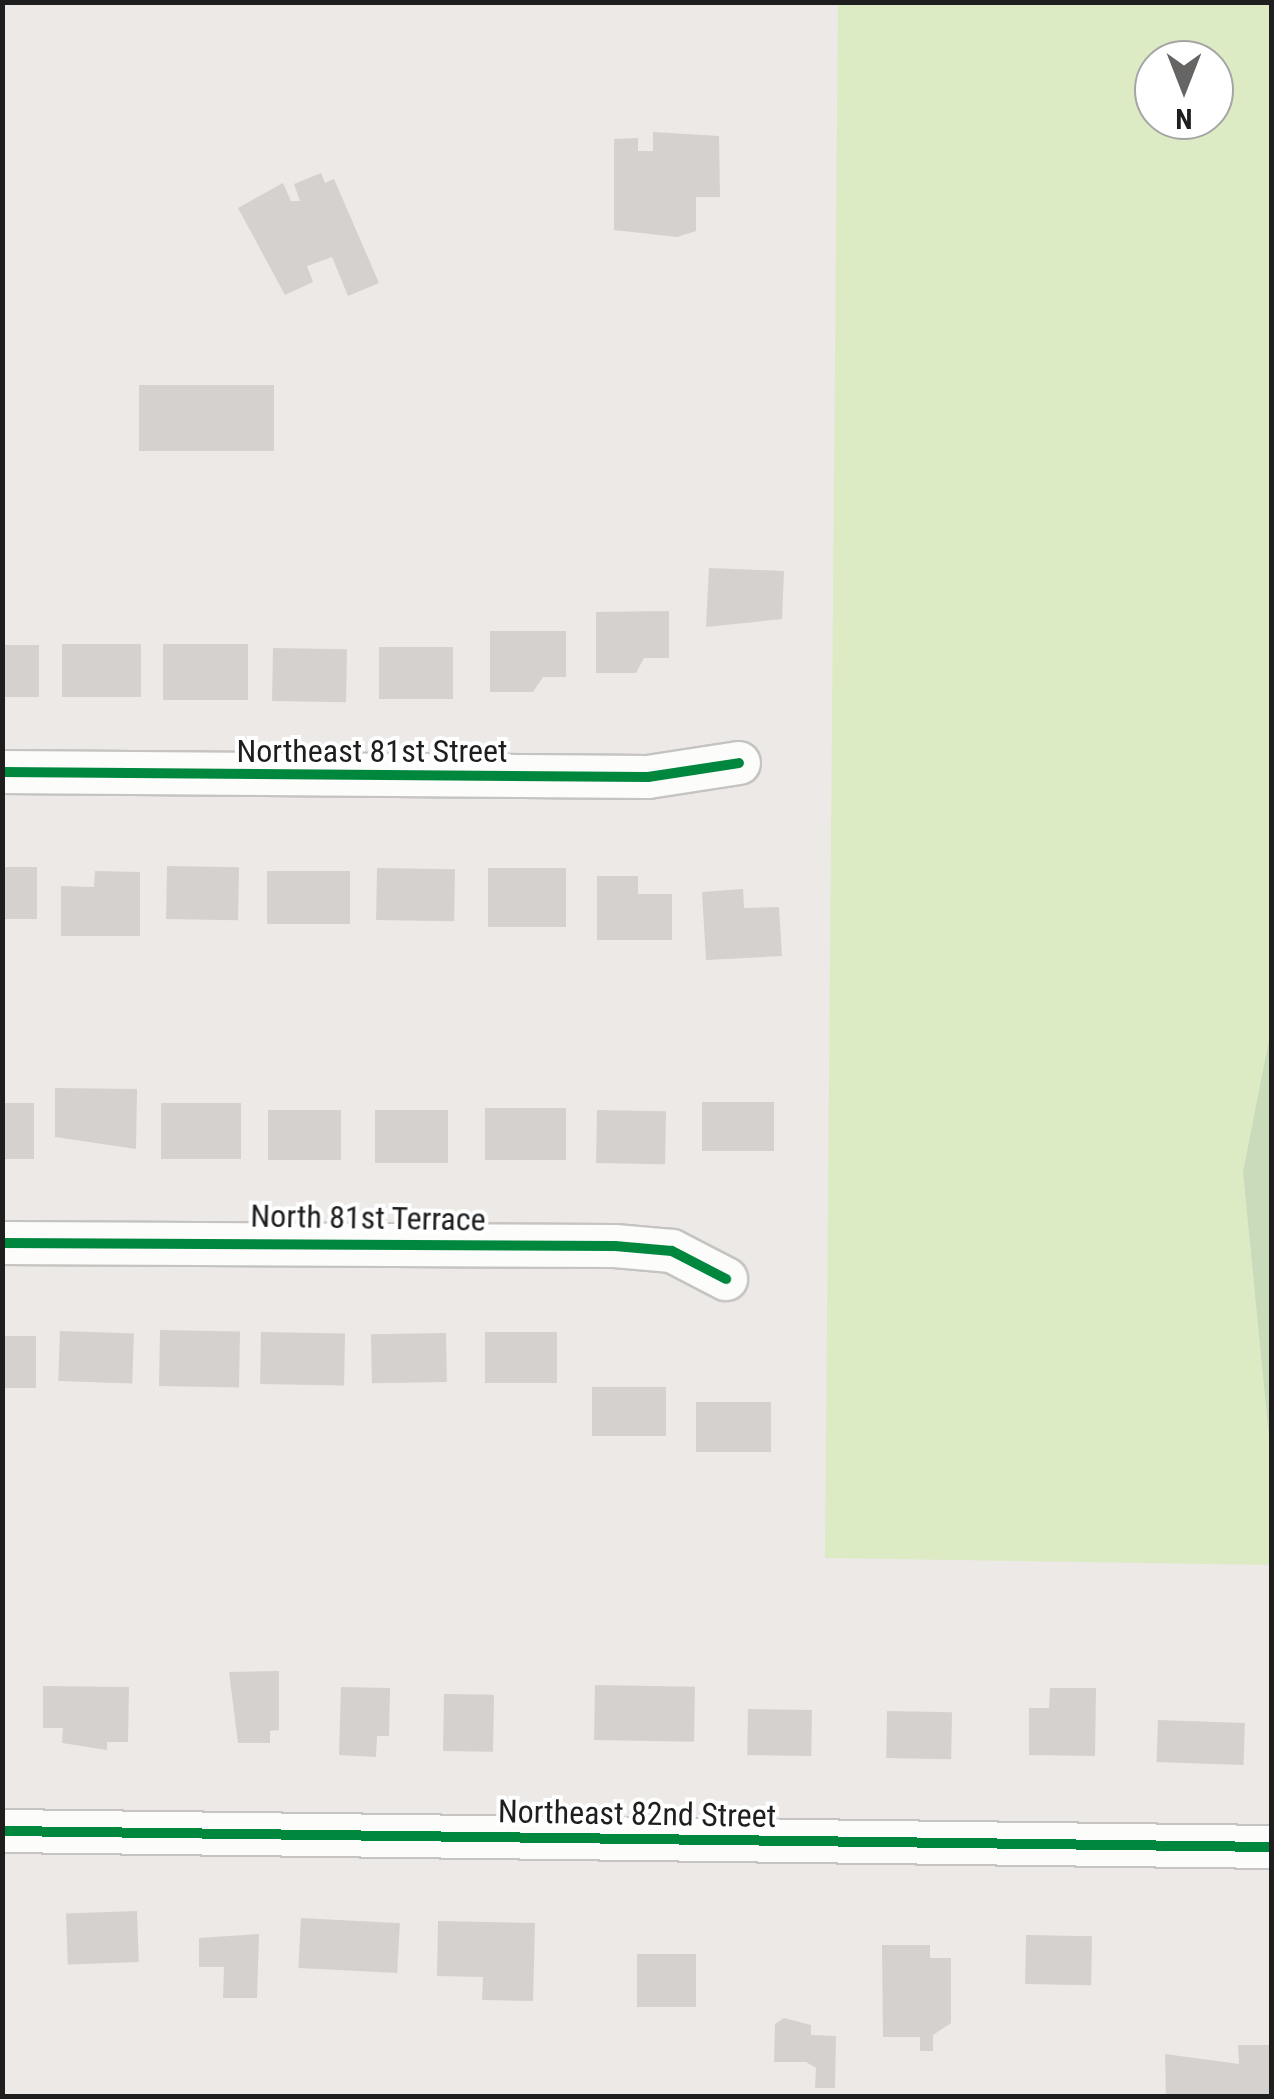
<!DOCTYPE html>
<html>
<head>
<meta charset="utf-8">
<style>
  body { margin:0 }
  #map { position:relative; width:1274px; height:2099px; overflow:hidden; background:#ece9e6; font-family:"Roboto Condensed",sans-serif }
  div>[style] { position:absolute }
  .grass>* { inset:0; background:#dcebc3 }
  .forest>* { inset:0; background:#c9dbba }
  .building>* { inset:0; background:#d4d1cf; transform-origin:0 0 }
  .roads { filter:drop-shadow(2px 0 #c5c4c2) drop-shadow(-2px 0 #c5c4c2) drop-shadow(0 2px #c5c4c2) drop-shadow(0 -2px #c5c4c2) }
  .minor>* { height:42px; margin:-21px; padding:0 21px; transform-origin:21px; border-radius:21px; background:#fcfcfb }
  .cycleway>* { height:10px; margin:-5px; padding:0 5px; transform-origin:5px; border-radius:5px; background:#00873e }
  span { translate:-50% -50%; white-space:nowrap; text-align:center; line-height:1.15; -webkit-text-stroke:8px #fff; paint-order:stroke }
  .street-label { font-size:32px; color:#1e1e1e }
  .frame { position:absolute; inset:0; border:5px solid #1e1e1e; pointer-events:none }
  .north { position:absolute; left:1134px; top:40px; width:100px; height:100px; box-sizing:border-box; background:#fff; border:2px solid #a5a5a5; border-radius:50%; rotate:180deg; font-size:28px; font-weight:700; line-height:40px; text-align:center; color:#1e1e1e }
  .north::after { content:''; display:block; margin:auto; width:35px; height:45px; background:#666564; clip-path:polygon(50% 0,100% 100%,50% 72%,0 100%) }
</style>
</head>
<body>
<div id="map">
  <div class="grass">
    <div style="clip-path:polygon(evenodd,838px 3px,1271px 3px,1272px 1030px,1243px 1172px,1271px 1458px,1271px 1565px,825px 1558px,838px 3px,1154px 60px,1214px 60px,1214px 120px,1154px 120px,1154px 60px)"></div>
  </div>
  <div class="forest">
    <div style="clip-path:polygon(1271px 1030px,1271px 1458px,1243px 1172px)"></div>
  </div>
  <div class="building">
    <div style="clip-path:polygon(653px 132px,719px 136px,720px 197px,696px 197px,696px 231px,677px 237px,614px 230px,614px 139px,638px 138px,638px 151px,653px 151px)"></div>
    <div style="clip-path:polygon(321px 173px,325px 183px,334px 179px,379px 283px,348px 296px,332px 257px,307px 266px,313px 282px,285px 295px,238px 208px,283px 183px,291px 201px,300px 201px,294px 184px)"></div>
    <div style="left:139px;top:385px;width:135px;height:66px"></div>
    <div style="clip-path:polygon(709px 568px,784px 571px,782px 619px,706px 627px)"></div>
    <div style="clip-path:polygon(669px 611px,669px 658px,644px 658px,636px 673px,596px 673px,596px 612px)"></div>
    <div style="clip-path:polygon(490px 631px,566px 631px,566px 677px,543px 677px,533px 692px,490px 692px)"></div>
    <div style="left:141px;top:644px;width:53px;height:79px;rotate:90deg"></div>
    <div style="left:248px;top:644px;width:56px;height:85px;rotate:90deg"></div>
    <div style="left:39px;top:645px;width:52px;height:37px;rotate:90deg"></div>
    <div style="left:379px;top:647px;width:74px;height:52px"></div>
    <div style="left:273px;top:648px;width:74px;height:53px;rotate:1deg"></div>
    <div style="left:167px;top:866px;width:72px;height:53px;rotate:1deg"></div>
    <div style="left:2px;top:867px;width:35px;height:52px"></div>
    <div style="left:377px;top:868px;width:78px;height:52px;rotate:1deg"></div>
    <div style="left:488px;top:868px;width:78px;height:59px"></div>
    <div style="clip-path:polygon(95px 871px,140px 872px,140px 936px,61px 936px,61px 886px,94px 887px)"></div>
    <div style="left:350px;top:871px;width:53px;height:83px;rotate:90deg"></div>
    <div style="clip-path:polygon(597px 876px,638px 876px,638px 894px,672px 894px,672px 940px,597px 940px)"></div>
    <div style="clip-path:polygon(743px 889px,744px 908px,779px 907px,782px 956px,706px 960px,702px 892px)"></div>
    <div style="clip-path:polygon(55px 1088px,137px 1089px,136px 1149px,55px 1137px)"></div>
    <div style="left:702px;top:1102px;width:72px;height:49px"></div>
    <div style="left:2px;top:1103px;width:32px;height:56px"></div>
    <div style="left:161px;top:1103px;width:80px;height:56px"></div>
    <div style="left:485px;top:1108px;width:81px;height:52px"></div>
    <div style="left:341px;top:1110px;width:50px;height:73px;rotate:90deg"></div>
    <div style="left:375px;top:1110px;width:73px;height:53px"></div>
    <div style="left:597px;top:1110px;width:69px;height:53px;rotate:1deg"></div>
    <div style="left:160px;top:1330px;width:80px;height:56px;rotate:1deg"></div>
    <div style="left:60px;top:1331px;width:74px;height:50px;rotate:2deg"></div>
    <div style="left:261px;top:1332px;width:84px;height:52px;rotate:1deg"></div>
    <div style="left:557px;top:1332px;width:51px;height:72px;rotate:90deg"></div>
    <div style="left:446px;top:1333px;width:49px;height:75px;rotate:89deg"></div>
    <div style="left:2px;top:1336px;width:34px;height:52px"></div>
    <div style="left:592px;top:1387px;width:74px;height:49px"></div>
    <div style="left:771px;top:1402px;width:50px;height:75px;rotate:90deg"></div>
    <div style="clip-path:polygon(279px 1671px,279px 1730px,270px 1731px,270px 1743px,238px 1743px,229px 1672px)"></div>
    <div style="left:595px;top:1685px;width:100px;height:55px;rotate:1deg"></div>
    <div style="clip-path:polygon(43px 1686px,129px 1687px,128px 1742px,107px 1742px,107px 1750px,62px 1743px,63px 1728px,43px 1728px)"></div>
    <div style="clip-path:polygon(341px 1687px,390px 1688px,389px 1736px,377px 1736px,376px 1757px,339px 1755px)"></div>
    <div style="clip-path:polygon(1050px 1688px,1096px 1688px,1095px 1756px,1029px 1755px,1029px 1708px,1049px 1708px)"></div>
    <div style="left:444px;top:1694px;width:50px;height:57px;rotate:1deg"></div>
    <div style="left:748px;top:1709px;width:64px;height:46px;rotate:1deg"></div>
    <div style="left:887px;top:1711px;width:65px;height:47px;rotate:1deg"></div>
    <div style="left:1158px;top:1720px;width:87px;height:42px;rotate:2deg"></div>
    <div style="left:137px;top:1911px;width:51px;height:71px;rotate:88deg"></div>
    <div style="left:301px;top:1918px;width:99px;height:50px;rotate:3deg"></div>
    <div style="clip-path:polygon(438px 1921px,535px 1923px,533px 2001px,482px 2000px,483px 1977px,437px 1976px)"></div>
    <div style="clip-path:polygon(259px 1934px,257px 1998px,223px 1998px,224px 1967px,199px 1967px,199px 1938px)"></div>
    <div style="left:1026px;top:1935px;width:66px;height:49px;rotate:1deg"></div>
    <div style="clip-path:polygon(882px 1945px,930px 1945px,930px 1958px,951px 1958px,951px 2023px,933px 2035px,933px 2051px,920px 2051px,920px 2037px,883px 2037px)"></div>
    <div style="left:637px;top:1954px;width:59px;height:53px"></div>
    <div style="clip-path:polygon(784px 2018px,811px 2025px,811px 2035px,836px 2036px,835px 2088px,815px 2088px,816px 2068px,806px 2062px,774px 2062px,775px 2024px)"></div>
    <div style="clip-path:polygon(1238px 2045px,1269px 2045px,1269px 2096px,1166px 2096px,1165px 2054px,1239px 2064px)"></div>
  </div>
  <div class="roads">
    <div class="minor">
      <div style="left:2px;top:772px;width:646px;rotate:0.44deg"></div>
      <div style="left:648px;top:777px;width:92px;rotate:-8.7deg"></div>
      <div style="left:2px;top:1243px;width:613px;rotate:0.28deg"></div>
      <div style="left:615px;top:1246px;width:57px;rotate:5deg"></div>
      <div style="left:672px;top:1251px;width:61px;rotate:27.4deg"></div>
      <div style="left:2px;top:1831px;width:1270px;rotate:0.72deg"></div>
    </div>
  </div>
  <div class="cycleway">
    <div style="left:2px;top:772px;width:646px;rotate:0.44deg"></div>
    <div style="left:648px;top:777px;width:92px;rotate:-8.7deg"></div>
    <div style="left:2px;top:1243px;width:613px;rotate:0.28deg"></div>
    <div style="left:615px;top:1246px;width:57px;rotate:5deg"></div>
    <div style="left:672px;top:1251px;width:61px;rotate:27.4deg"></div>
    <div style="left:2px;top:1831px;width:1270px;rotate:0.72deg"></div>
  </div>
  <div class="street-label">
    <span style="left:372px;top:751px">Northeast 81st Street</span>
    <span style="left:368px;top:1218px;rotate:1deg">North 81st Terrace</span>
    <span style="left:637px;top:1814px;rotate:1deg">Northeast 82nd Street</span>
  </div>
  <div class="frame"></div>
  <div class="north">N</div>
</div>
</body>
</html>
